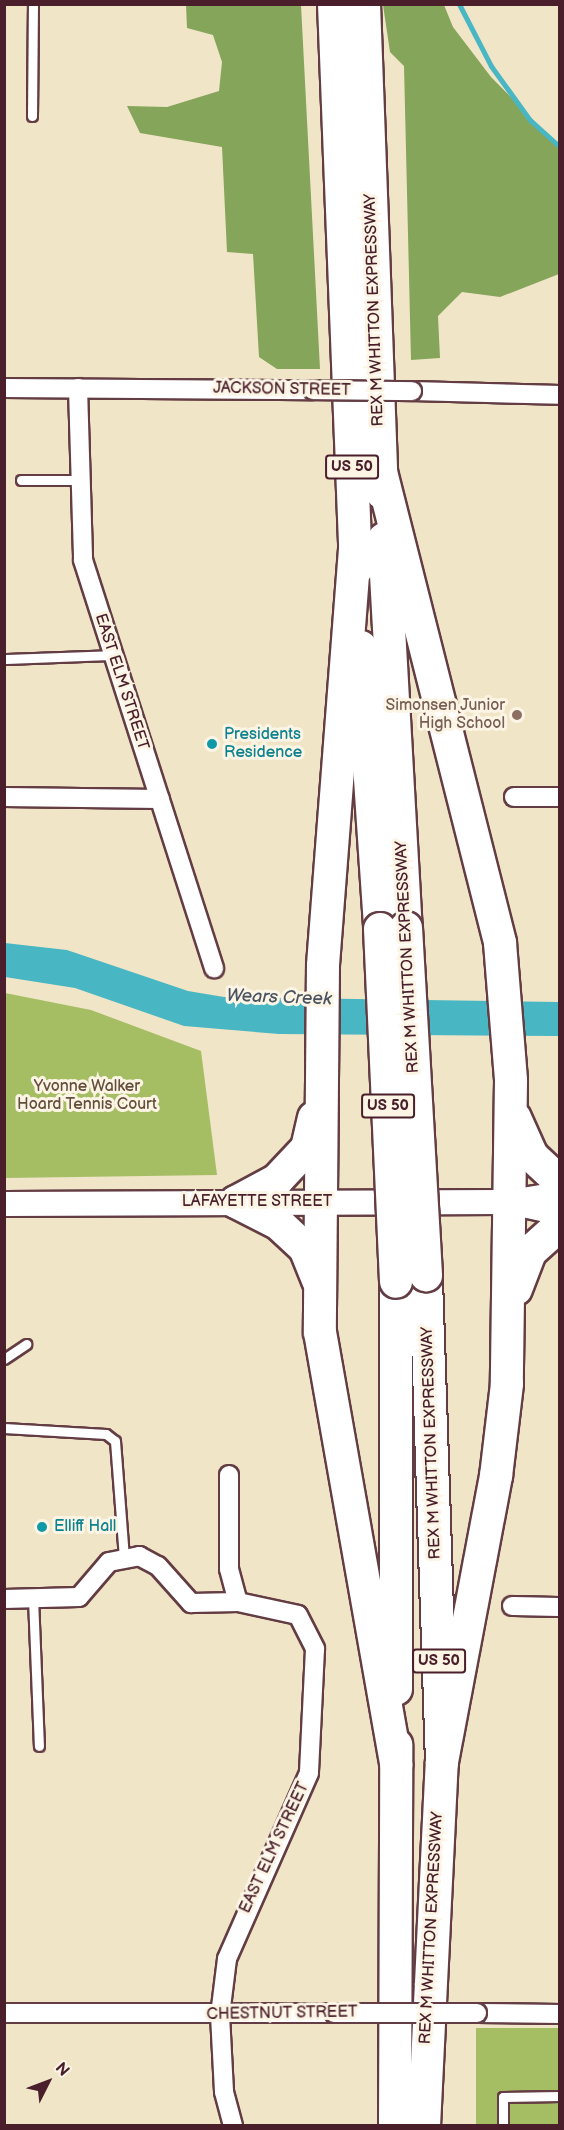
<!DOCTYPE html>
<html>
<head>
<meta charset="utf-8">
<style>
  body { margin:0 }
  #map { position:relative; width:564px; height:2130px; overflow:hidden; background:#f1e5c8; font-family:"Balsamiq Sans",sans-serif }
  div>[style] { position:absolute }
  .green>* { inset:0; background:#a5be64; transform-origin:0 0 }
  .forest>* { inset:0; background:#84a55a }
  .water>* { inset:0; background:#49b7c3 }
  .stream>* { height:5px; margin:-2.5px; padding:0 2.5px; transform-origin:2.5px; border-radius:2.5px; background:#49b7c3 }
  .roads { filter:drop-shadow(2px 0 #633d43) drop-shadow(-2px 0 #633d43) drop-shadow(0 2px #633d43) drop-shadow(0 -2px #633d43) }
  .service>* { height:9px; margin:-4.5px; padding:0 4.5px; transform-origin:4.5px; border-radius:4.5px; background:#fff }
  .minor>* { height:18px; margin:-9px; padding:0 9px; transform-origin:9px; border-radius:9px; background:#fff }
  .secondary>* { height:24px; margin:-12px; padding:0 12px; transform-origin:12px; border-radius:12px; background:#fff }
  .motorway>* { height:32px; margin:-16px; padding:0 16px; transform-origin:16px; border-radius:16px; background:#fff }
  .bridges { filter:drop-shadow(2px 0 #633d43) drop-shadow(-2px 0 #633d43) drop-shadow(0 2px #633d43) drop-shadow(0 -2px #633d43) }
  .minor-bridge>* { height:18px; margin:-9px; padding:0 9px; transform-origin:9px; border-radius:9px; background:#fff }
  .motorway-bridge>* { height:32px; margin:-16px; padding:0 16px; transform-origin:16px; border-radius:16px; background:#fff }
  .dots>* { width:16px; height:16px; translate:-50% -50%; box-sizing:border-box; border:3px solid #fcf5e5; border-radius:50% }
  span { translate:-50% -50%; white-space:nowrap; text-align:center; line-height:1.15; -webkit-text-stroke:6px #fcf5e5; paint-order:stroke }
  .shield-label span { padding:2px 4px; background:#fcf5e5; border:2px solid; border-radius:4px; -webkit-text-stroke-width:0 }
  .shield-label { font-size:15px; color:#4a1f2b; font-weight:700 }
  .street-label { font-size:16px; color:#4a1f2b }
  .education-label { font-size:16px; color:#785e54 }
  .right { translate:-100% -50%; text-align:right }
  .culture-label { font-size:16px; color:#0d838f }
  .left { translate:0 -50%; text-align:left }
  .park-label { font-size:16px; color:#654f3c }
  .water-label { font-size:18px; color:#4a5460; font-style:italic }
  .frame { position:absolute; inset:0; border:6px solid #4a1f2b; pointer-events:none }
  .north { position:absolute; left:18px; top:2052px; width:60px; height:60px; -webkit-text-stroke:4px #fcf5e5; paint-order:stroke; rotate:48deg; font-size:16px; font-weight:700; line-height:24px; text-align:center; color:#4a1f2b }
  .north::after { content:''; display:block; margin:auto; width:21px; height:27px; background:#4a1f2b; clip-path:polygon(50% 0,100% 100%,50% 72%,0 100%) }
</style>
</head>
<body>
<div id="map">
  <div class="green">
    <div style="clip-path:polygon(5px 993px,91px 1010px,201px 1051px,217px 1175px,5px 1178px)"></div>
    <div style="left:476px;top:2028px;width:83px;height:97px"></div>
  </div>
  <div class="forest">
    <div style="clip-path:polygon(186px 5px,301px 5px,320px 369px,277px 369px,259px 357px,253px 254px,227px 252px,222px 147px,140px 133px,127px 106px,167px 107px,219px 91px,222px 62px,213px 35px,187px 28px)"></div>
    <div style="clip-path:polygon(383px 5px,444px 5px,453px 27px,491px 77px,559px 146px,559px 274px,500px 297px,462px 292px,438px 316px,440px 358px,411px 360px,404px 66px,390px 52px)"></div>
  </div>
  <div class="water">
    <div style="clip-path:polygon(5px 943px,67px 950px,188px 991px,224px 997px,559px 1002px,559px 1036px,279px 1034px,184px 1026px,75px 988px,5px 977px)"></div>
  </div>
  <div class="stream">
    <div style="left:459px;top:4px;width:70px;rotate:62.7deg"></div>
    <div style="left:491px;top:66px;width:67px;rotate:54.2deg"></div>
    <div style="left:530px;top:120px;width:40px;rotate:42deg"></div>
  </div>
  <div class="roads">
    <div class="service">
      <div style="left:32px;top:116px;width:112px;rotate:-89.5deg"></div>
      <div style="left:21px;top:480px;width:57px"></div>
      <div style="left:4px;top:659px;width:108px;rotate:-2.1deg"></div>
      <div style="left:4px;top:1359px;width:27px;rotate:-34deg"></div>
      <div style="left:4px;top:1428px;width:102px;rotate:3.4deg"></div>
      <div style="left:106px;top:1434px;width:11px;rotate:38deg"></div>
      <div style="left:115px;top:1441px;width:118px;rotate:85.6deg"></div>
      <div style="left:33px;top:1598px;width:148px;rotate:87.7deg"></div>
      <div style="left:503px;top:2126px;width:29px;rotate:-90deg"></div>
      <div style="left:503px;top:2097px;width:57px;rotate:-1deg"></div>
    </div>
    <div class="minor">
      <div style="left:4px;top:388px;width:309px;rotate:0.4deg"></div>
      <div style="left:78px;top:388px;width:172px;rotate:88.3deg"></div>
      <div style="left:83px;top:560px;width:429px;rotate:72.2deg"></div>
      <div style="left:412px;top:391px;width:148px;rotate:1.5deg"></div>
      <div style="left:4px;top:797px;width:156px;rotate:0.7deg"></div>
      <div style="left:514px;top:797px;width:46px"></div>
      <div style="left:229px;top:1475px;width:94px;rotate:90deg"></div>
      <div style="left:229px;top:1569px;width:34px;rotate:75deg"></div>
      <div style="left:238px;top:1602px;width:61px;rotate:12.2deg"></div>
      <div style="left:298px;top:1615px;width:38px;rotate:63deg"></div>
      <div style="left:315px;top:1649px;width:124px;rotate:92.8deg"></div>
      <div style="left:309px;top:1773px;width:203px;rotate:113.8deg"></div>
      <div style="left:227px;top:1959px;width:56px;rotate:97.1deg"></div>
      <div style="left:220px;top:2015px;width:77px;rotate:87deg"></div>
      <div style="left:224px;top:2092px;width:35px;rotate:75deg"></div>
      <div style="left:4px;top:1599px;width:75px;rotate:-1.5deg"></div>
      <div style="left:79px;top:1597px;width:46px;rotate:-49.4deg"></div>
      <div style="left:109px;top:1562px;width:31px;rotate:-11deg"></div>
      <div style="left:139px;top:1556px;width:21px;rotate:28deg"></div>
      <div style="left:158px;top:1566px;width:50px;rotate:48.3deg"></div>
      <div style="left:191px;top:1603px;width:47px;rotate:-1.2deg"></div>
      <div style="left:512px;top:1606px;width:48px;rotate:1.2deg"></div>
      <div style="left:4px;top:2013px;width:330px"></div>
      <div style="left:477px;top:2013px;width:83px;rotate:0.7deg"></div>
    </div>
    <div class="secondary">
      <div style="left:510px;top:1202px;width:51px;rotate:12.4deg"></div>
      <div style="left:4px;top:1204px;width:506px;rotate:-0.23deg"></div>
      <div style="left:510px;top:1202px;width:51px;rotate:-9.1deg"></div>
    </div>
    <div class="motorway">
      <div style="left:334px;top:4px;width:566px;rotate:87.77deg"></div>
      <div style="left:364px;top:4px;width:489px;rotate:87.9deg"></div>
      <div style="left:381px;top:472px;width:486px;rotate:75.8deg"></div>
      <div style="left:500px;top:943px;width:138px;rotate:85.4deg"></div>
      <div style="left:511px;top:1081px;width:303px;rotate:90.8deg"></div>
      <div style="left:507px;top:1384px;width:93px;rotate:96.8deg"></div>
      <div style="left:496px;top:1476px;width:291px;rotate:100.7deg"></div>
      <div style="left:384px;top:539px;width:390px;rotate:86.8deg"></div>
      <div style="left:355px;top:549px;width:418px;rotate:94.4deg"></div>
      <div style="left:323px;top:966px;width:366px;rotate:90.5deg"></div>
      <div style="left:320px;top:1332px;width:440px;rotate:80deg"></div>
      <div style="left:361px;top:647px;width:283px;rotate:86.1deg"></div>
      <div style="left:515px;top:1118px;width:42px;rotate:65.9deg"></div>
      <div style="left:532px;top:1156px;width:38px;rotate:43deg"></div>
      <div style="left:236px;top:1202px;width:47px;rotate:-28.2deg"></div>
      <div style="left:277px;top:1180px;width:44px;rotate:-46.8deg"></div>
      <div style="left:307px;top:1148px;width:31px;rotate:-77deg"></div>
      <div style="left:236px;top:1202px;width:48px;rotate:27.1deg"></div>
      <div style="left:279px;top:1224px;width:35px;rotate:43deg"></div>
      <div style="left:305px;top:1248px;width:35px;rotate:68deg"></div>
      <div style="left:516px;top:1289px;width:40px;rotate:-69deg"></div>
      <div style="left:530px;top:1252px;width:40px;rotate:-42deg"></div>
      <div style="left:396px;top:1689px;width:407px;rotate:-90deg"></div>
      <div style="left:395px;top:2126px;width:381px;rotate:-89.8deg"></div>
      <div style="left:424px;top:2126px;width:364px;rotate:-87.2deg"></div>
      <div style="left:442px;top:1762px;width:487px;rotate:-91.9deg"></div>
    </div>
  </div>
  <div class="bridges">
    <div class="minor-bridge">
      <div style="left:313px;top:390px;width:99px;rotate:0.6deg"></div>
      <div style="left:334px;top:2013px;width:143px"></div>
    </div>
    <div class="motorway-bridge">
      <div style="left:406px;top:928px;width:348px;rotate:86.7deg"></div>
      <div style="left:380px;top:929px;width:353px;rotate:87.4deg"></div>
    </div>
  </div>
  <div class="dots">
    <div style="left:517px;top:715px;background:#8d6e63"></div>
    <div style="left:212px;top:744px;background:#0f9aa8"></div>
    <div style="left:42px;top:1527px;background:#0f9aa8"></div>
  </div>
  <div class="shield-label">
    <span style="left:352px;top:467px">US 50</span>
    <span style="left:388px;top:1106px">US 50</span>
    <span style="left:439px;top:1661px">US 50</span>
  </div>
  <div class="street-label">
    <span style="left:375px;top:310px;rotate:-92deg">REX M WHITTON EXPRESSWAY</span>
    <span style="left:282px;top:390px;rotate:1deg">JACKSON STREET</span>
    <span style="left:121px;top:682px;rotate:72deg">EAST ELM STREET</span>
    <span style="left:408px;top:957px;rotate:-93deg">REX M WHITTON EXPRESSWAY</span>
    <span style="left:257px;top:1202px">LAFAYETTE STREET</span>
    <span style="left:432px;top:1443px;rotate:-92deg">REX M WHITTON EXPRESSWAY</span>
    <span style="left:275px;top:1848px;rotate:-65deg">EAST ELM STREET</span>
    <span style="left:432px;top:1928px;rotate:-87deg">REX M WHITTON EXPRESSWAY</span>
    <span style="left:282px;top:2014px;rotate:-1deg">CHESTNUT STREET</span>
  </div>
  <div class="education-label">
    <span class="right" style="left:505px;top:715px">Simonsen Junior<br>High School</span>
  </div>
  <div class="culture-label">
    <span class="left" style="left:224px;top:744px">Presidents<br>Residence</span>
    <span class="left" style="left:54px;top:1527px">Elliff Hall</span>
  </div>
  <div class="park-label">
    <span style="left:87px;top:1096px">Yvonne Walker<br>Hoard Tennis Court</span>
  </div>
  <div class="water-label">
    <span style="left:279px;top:998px;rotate:2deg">Wears Creek</span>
  </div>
  <div class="frame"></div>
  <div class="north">N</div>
</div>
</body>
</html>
